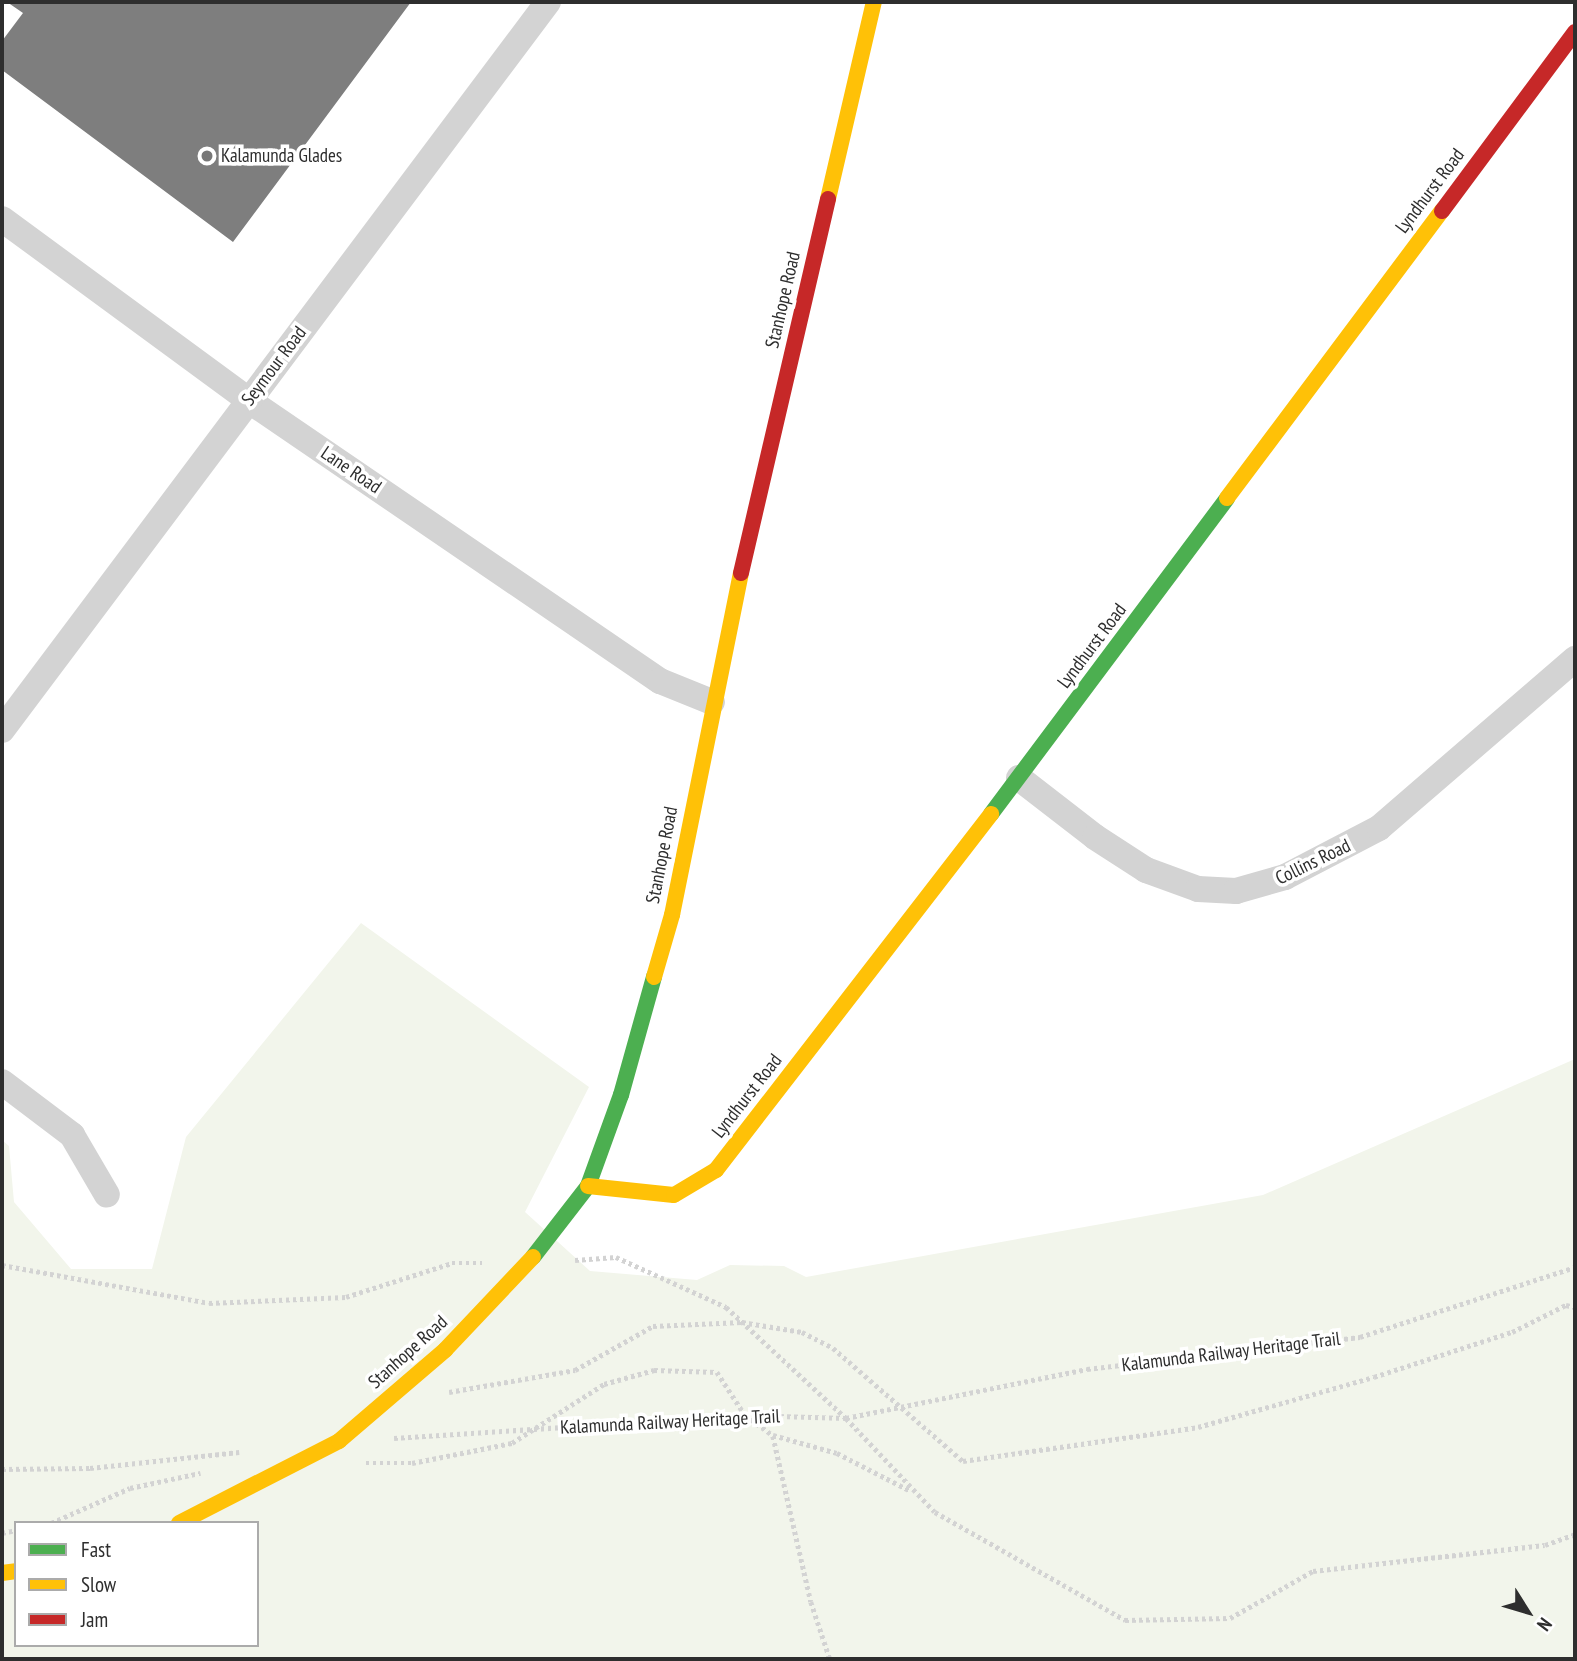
<!DOCTYPE html>
<html>
<head>
<meta charset="utf-8">
<style>
  body { margin:0 }
  #map { position:relative; width:1577px; height:1661px; overflow:hidden; background:#fff; font-family:"PT Sans Narrow",sans-serif }
  div>[style] { position:absolute }
  .green>* { inset:0; background:#f2f5eb }
  .building>* { inset:0; background:#7e7e7e }
  .path>* { height:4.5px; margin-top:-2.25px; transform-origin:0; background:repeating-linear-gradient(90deg,#d3d3d3 0 3.5px,transparent 0 7px) }
  .street>* { height:26px; margin:-13px; padding:0 13px; transform-origin:13px; border-radius:13px; background:#d3d3d3 }
  .fast>* { height:16px; margin:-8px; padding:0 8px; transform-origin:8px; border-radius:8px; background:#4caf50 }
  .slow>* { height:16px; margin:-8px; padding:0 8px; transform-origin:8px; border-radius:8px; background:#ffc107 }
  .jam>* { height:16px; margin:-8px; padding:0 8px; transform-origin:8px; border-radius:8px; background:#c62828 }
  .dots>* { width:19px; height:19px; translate:-50% -50%; box-sizing:border-box; border:4px solid #fff; border-radius:50% }
  span { translate:-50% -50%; white-space:nowrap; text-align:center; line-height:1.15; -webkit-text-stroke:7px #fff; paint-order:stroke }
  .poi-label { font-size:19px; color:#2e2e2e }
  .left { translate:0 -50%; text-align:left }
  .street-label { font-size:19px; color:#2e2e2e }
  .frame { position:absolute; inset:0; border:4px solid #2e2e2e; pointer-events:none }
  .legend { position:absolute; left:14px; top:1521px; width:245px; height:126px; box-sizing:border-box; background:#fff; border:2px solid #ababab; margin:0; padding:9px 12px; list-style:none; font-size:21px; color:#2e2e2e }
  .legend li { display:flex; align-items:center; gap:14px; height:35px }
  .legend b { width:35px; border:2px solid #ababab }
  .north { position:absolute; left:1493px; top:1577px; width:70px; height:70px; -webkit-text-stroke:5px #fff; paint-order:stroke; rotate:127deg; font-size:19px; font-weight:700; line-height:28px; text-align:center; color:#2e2e2e }
  .north::after { content:''; display:block; margin:auto; width:24px; height:32px; background:#2e2e2e; clip-path:polygon(50% 0,100% 100%,50% 72%,0 100%) }
</style>
</head>
<body>
<div id="map">
  <div class="green">
    <div style="clip-path:polygon(evenodd,361px 923px,589px 1087px,525px 1212px,590px 1271px,697px 1280px,730px 1265px,784px 1266px,806px 1277px,1263px 1195px,1575px 1059px,1575px 1659px,2px 1659px,2px 1140px,9px 1146px,14px 1202px,71px 1269px,152px 1269px,186px 1137px,361px 923px,16px 1523px,257px 1523px,257px 1645px,16px 1645px,16px 1523px)"></div>
  </div>
  <div class="building">
    <div style="clip-path:polygon(7px 2px,411px 2px,233px 242px,2px 70px,2px 41px,23px 13px)"></div>
  </div>
  <div class="path">
    <div style="left:575px;top:1260px;width:41px;rotate:-4.2deg"></div>
    <div style="left:616px;top:1257px;width:121px;rotate:24.4deg"></div>
    <div style="left:726px;top:1307px;width:163px;rotate:42.8deg"></div>
    <div style="left:846px;top:1418px;width:129px;rotate:46.6deg"></div>
    <div style="left:935px;top:1512px;width:219px;rotate:29.6deg"></div>
    <div style="left:1125px;top:1620px;width:105px;rotate:-1.1deg"></div>
    <div style="left:1230px;top:1618px;width:95px;rotate:-29.5deg"></div>
    <div style="left:1313px;top:1571px;width:233px;rotate:-6.4deg"></div>
    <div style="left:1545px;top:1545px;width:32px;rotate:-20deg"></div>
    <div style="left:2px;top:1265px;width:210px;rotate:10.4deg"></div>
    <div style="left:209px;top:1303px;width:137px;rotate:-2.5deg"></div>
    <div style="left:346px;top:1297px;width:111px;rotate:-17.8deg"></div>
    <div style="left:452px;top:1263px;width:30px"></div>
    <div style="left:449px;top:1392px;width:128px;rotate:-9.9deg"></div>
    <div style="left:575px;top:1370px;width:90px;rotate:-29.4deg"></div>
    <div style="left:653px;top:1326px;width:89px;rotate:-2.6deg"></div>
    <div style="left:742px;top:1322px;width:61px;rotate:9.5deg"></div>
    <div style="left:802px;top:1332px;width:35px;rotate:27deg"></div>
    <div style="left:833px;top:1348px;width:172px;rotate:41deg"></div>
    <div style="left:963px;top:1461px;width:237px;rotate:-8.2deg"></div>
    <div style="left:1198px;top:1427px;width:183px;rotate:-15.9deg"></div>
    <div style="left:1374px;top:1377px;width:145px;rotate:-18.1deg"></div>
    <div style="left:1512px;top:1332px;width:60px;rotate:-26.6deg"></div>
    <div style="left:1566px;top:1305px;width:9px;rotate:13deg"></div>
    <div style="left:773px;top:1436px;width:170px;rotate:77.1deg"></div>
    <div style="left:811px;top:1602px;width:60px;rotate:71.6deg"></div>
    <div style="left:394px;top:1438px;width:352px;rotate:-3.7deg"></div>
    <div style="left:745px;top:1415px;width:101px;rotate:1.7deg"></div>
    <div style="left:846px;top:1418px;width:246px;rotate:-11.5deg"></div>
    <div style="left:1087px;top:1369px;width:275px;rotate:-6.7deg"></div>
    <div style="left:1360px;top:1337px;width:226px;rotate:-18deg"></div>
    <div style="left:366px;top:1463px;width:46px"></div>
    <div style="left:412px;top:1463px;width:102px;rotate:-11.3deg"></div>
    <div style="left:512px;top:1443px;width:109px;rotate:-32.7deg"></div>
    <div style="left:604px;top:1384px;width:52px;rotate:-15.6deg"></div>
    <div style="left:654px;top:1370px;width:63px;rotate:1.8deg"></div>
    <div style="left:717px;top:1372px;width:51px;rotate:56.9deg"></div>
    <div style="left:745px;top:1415px;width:34px;rotate:36deg"></div>
    <div style="left:773px;top:1435px;width:66px;rotate:15.7deg"></div>
    <div style="left:837px;top:1453px;width:83px;rotate:27.2deg"></div>
    <div style="left:2px;top:1469px;width:88px;rotate:-0.7deg"></div>
    <div style="left:90px;top:1468px;width:150px;rotate:-6.1deg"></div>
    <div style="left:51px;top:1523px;width:86px;rotate:-23.9deg"></div>
    <div style="left:130px;top:1488px;width:72px;rotate:-12.1deg"></div>
    <div style="left:2px;top:1533px;width:14px;rotate:-12deg"></div>
  </div>
  <div class="street">
    <div style="left:2px;top:219px;width:305px;rotate:36.3deg"></div>
    <div style="left:248px;top:400px;width:499px;rotate:34.3deg"></div>
    <div style="left:660px;top:681px;width:56px;rotate:22deg"></div>
    <div style="left:2px;top:730px;width:910px;rotate:-53.13deg"></div>
    <div style="left:1019px;top:778px;width:96px;rotate:37.8deg"></div>
    <div style="left:1095px;top:837px;width:61px;rotate:32.9deg"></div>
    <div style="left:1146px;top:870px;width:55px;rotate:20.1deg"></div>
    <div style="left:1198px;top:889px;width:38px;rotate:3deg"></div>
    <div style="left:1236px;top:891px;width:51px;rotate:-15.9deg"></div>
    <div style="left:1285px;top:877px;width:106px;rotate:-27.5deg"></div>
    <div style="left:1379px;top:828px;width:259px;rotate:-40.8deg"></div>
    <div style="left:2px;top:1082px;width:88px;rotate:37.1deg"></div>
    <div style="left:72px;top:1135px;width:69px;rotate:59.7deg"></div>
  </div>
  <div class="fast">
    <div style="left:991px;top:814px;width:394px;rotate:-53.2deg"></div>
    <div style="left:533px;top:1257px;width:90px;rotate:-52.2deg"></div>
    <div style="left:588px;top:1186px;width:97px;rotate:-70.1deg"></div>
    <div style="left:621px;top:1095px;width:123px;rotate:-74.4deg"></div>
  </div>
  <div class="slow">
    <div style="left:828px;top:199px;width:202px;rotate:-76.9deg"></div>
    <div style="left:1227px;top:498px;width:359px;rotate:-53.2deg"></div>
    <div style="left:654px;top:977px;width:65px;rotate:-73.8deg"></div>
    <div style="left:672px;top:915px;width:349px;rotate:-78.6deg"></div>
    <div style="left:588px;top:1186px;width:86px;rotate:6deg"></div>
    <div style="left:674px;top:1195px;width:49px;rotate:-30.8deg"></div>
    <div style="left:716px;top:1170px;width:450px;rotate:-52.3deg"></div>
    <div style="left:179px;top:1523px;width:180px;rotate:-27.1deg"></div>
    <div style="left:339px;top:1441px;width:140px;rotate:-40.6deg"></div>
    <div style="left:445px;top:1350px;width:128px;rotate:-46.6deg"></div>
    <div style="left:2px;top:1573px;width:14px;rotate:-8deg"></div>
  </div>
  <div class="jam">
    <div style="left:1442px;top:211px;width:223px;rotate:-53.4deg"></div>
    <div style="left:741px;top:573px;width:384px;rotate:-76.9deg"></div>
  </div>
  <div class="dots">
    <div style="left:207px;top:156px;background:#777"></div>
  </div>
  <div class="poi-label">
    <span class="left" style="left:221px;top:156px">Kalamunda Glades</span>
  </div>
  <div class="street-label">
    <span style="left:1430px;top:191px;rotate:-53deg">Lyndhurst Road</span>
    <span style="left:783px;top:300px;rotate:-77deg">Stanhope Road</span>
    <span style="left:274px;top:366px;rotate:-53deg">Seymour Road</span>
    <span style="left:351px;top:470px;rotate:34deg">Lane Road</span>
    <span style="left:1092px;top:646px;rotate:-53deg">Lyndhurst Road</span>
    <span style="left:662px;top:855px;rotate:-79deg">Stanhope Road</span>
    <span style="left:1313px;top:862px;rotate:-26deg">Collins Road</span>
    <span style="left:747px;top:1096px;rotate:-52deg">Lyndhurst Road</span>
    <span style="left:408px;top:1352px;rotate:-42deg">Stanhope Road</span>
    <span style="left:1231px;top:1352px;rotate:-7deg">Kalamunda Railway Heritage Trail</span>
    <span style="left:670px;top:1422px;rotate:-3deg">Kalamunda Railway Heritage Trail</span>
  </div>
  <div class="frame"></div>
  <ul class="legend">
  <li><b style="height:9px;background:#4caf50"></b>Fast</li>
  <li><b style="height:9px;background:#ffc107"></b>Slow</li>
  <li><b style="height:9px;background:#c62828"></b>Jam</li>
  </ul>
  <div class="north">N</div>
</div>
</body>
</html>
